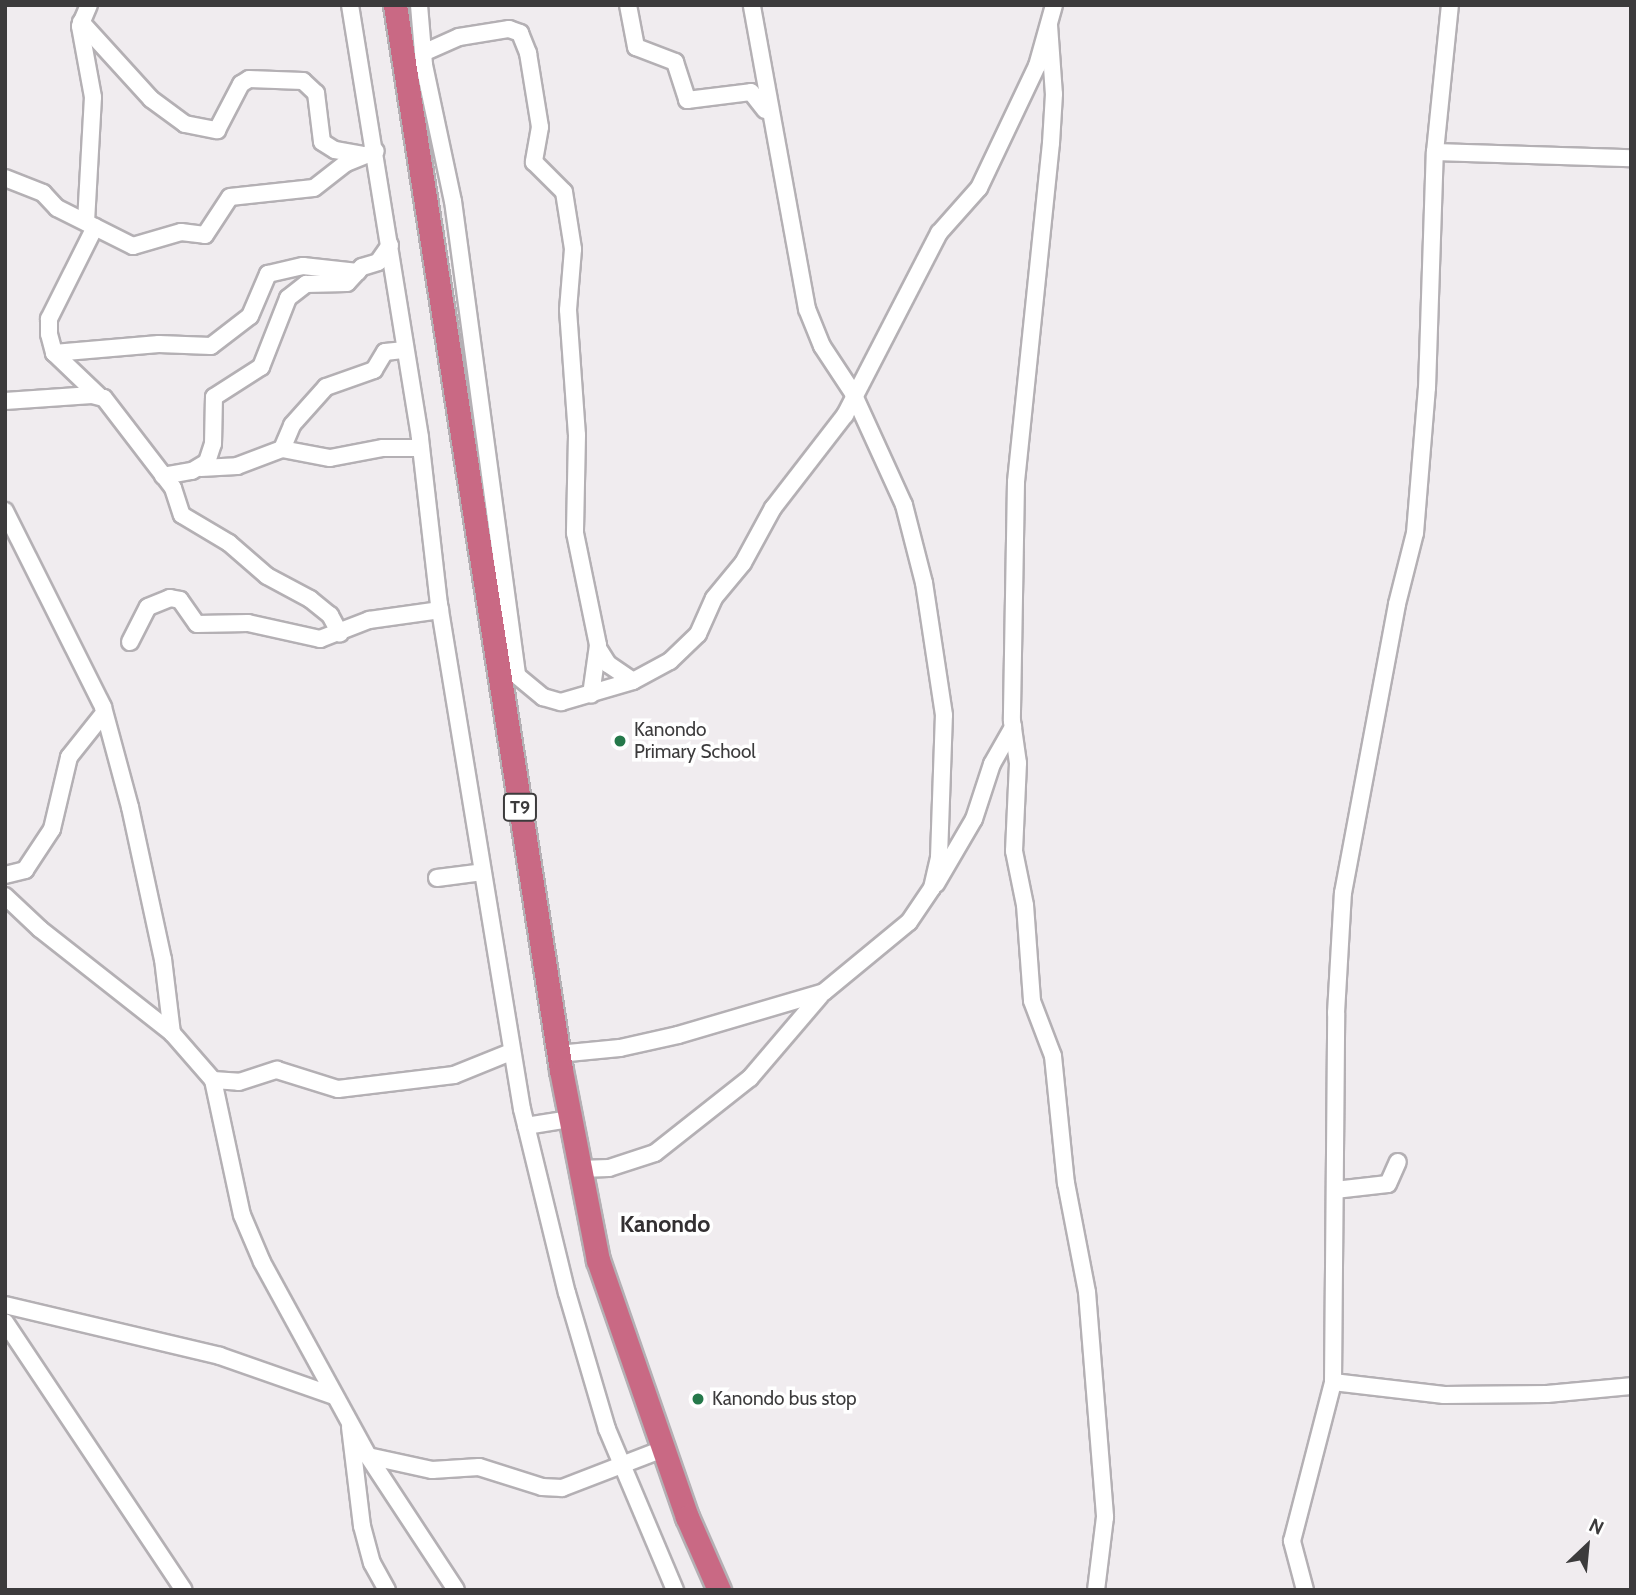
<!DOCTYPE html>
<html>
<head>
<meta charset="utf-8">
<style>
  body { margin:0 }
  #map { position:relative; width:1636px; height:1595px; overflow:hidden; background:#f0ecef; font-family:Cabin,sans-serif }
  div>[style] { position:absolute }
  .roads { filter:drop-shadow(2px 0 #b4b0b4) drop-shadow(-2px 0 #b4b0b4) drop-shadow(0 2px #b4b0b4) drop-shadow(0 -2px #b4b0b4) }
  .minor>* { height:16px; margin:-8px; padding:0 8px; transform-origin:8px; border-radius:8px; background:#fff }
  .highway>* { height:23px; margin:-11.5px; padding:0 11.5px; transform-origin:11.5px; border-radius:11.5px; background:#c96984 }
  .dots>* { width:19px; height:19px; translate:-50% -50%; box-sizing:border-box; border:4px solid #fff; border-radius:50% }
  span { translate:-50% -50%; white-space:nowrap; text-align:center; line-height:1.15; -webkit-text-stroke:7px #fff; paint-order:stroke }
  .shield-label span { padding:2px 5px; background:#fff; border:2px solid; border-radius:5px; -webkit-text-stroke-width:0 }
  .shield-label { font-size:18px; color:#3c3b3c; font-weight:700 }
  .poi-label { font-size:19px; color:#3c3b3c }
  .left { translate:0 -50%; text-align:left }
  .quarter-label { font-size:23px; color:#333032; font-weight:700 }
  .frame { position:absolute; inset:0; border:7px solid #3c3b3c; pointer-events:none }
  .north { position:absolute; left:1552px; top:1511px; width:70px; height:70px; -webkit-text-stroke:5px #fff; paint-order:stroke; rotate:26deg; font-size:19px; font-weight:700; line-height:28px; text-align:center; color:#3c3b3c }
  .north::after { content:''; display:block; margin:auto; width:24px; height:32px; background:#3c3b3c; clip-path:polygon(50% 0,100% 100%,50% 72%,0 100%) }
</style>
</head>
<body>
<div id="map">
  <div class="roads">
    <div class="minor">
      <div style="left:350px;top:5px;width:439px;rotate:80.8deg"></div>
      <div style="left:420px;top:438px;width:167px;rotate:83.5deg"></div>
      <div style="left:439px;top:604px;width:512px;rotate:80.67deg"></div>
      <div style="left:522px;top:1109px;width:189px;rotate:76.3deg"></div>
      <div style="left:567px;top:1293px;width:142px;rotate:73.6deg"></div>
      <div style="left:607px;top:1429px;width:175px;rotate:67.1deg"></div>
      <div style="left:419px;top:5px;width:60px;rotate:85.2deg"></div>
      <div style="left:424px;top:65px;width:139px;rotate:78deg"></div>
      <div style="left:453px;top:201px;width:478px;rotate:82.3deg"></div>
      <div style="left:628px;top:5px;width:43px;rotate:79.2deg"></div>
      <div style="left:636px;top:47px;width:42px;rotate:21deg"></div>
      <div style="left:675px;top:62px;width:40px;rotate:72deg"></div>
      <div style="left:687px;top:100px;width:64px;rotate:-7.1deg"></div>
      <div style="left:751px;top:92px;width:23px;rotate:52deg"></div>
      <div style="left:81px;top:22px;width:104px;rotate:47.7deg"></div>
      <div style="left:151px;top:99px;width:42px;rotate:36.3deg"></div>
      <div style="left:185px;top:124px;width:33px;rotate:11deg"></div>
      <div style="left:217px;top:130px;width:52px;rotate:-62.4deg"></div>
      <div style="left:241px;top:84px;width:9px;rotate:-32deg"></div>
      <div style="left:249px;top:79px;width:54px;rotate:2.1deg"></div>
      <div style="left:303px;top:81px;width:18px;rotate:43deg"></div>
      <div style="left:316px;top:93px;width:49px;rotate:83deg"></div>
      <div style="left:322px;top:142px;width:15px;rotate:32deg"></div>
      <div style="left:335px;top:150px;width:27px;rotate:10deg"></div>
      <div style="left:1049px;top:25px;width:69px;rotate:85.9deg"></div>
      <div style="left:1054px;top:94px;width:49px;rotate:93.5deg"></div>
      <div style="left:1051px;top:143px;width:341px;rotate:95.9deg"></div>
      <div style="left:1016px;top:482px;width:239px;rotate:91deg"></div>
      <div style="left:1012px;top:721px;width:42px;rotate:81.9deg"></div>
      <div style="left:1018px;top:763px;width:88px;rotate:92.6deg"></div>
      <div style="left:1014px;top:851px;width:55px;rotate:78.5deg"></div>
      <div style="left:1025px;top:905px;width:96px;rotate:85.8deg"></div>
      <div style="left:1032px;top:1001px;width:59px;rotate:69.1deg"></div>
      <div style="left:1053px;top:1056px;width:128px;rotate:84.2deg"></div>
      <div style="left:1066px;top:1183px;width:111px;rotate:79.1deg"></div>
      <div style="left:1087px;top:1292px;width:226px;rotate:85.4deg"></div>
      <div style="left:1105px;top:1517px;width:74px;rotate:97deg"></div>
      <div style="left:423px;top:53px;width:39px;rotate:-24deg"></div>
      <div style="left:459px;top:37px;width:51px;rotate:-9.1deg"></div>
      <div style="left:509px;top:29px;width:12px;rotate:20deg"></div>
      <div style="left:520px;top:33px;width:22px;rotate:68deg"></div>
      <div style="left:528px;top:53px;width:75px;rotate:80.8deg"></div>
      <div style="left:540px;top:127px;width:36px;rotate:100deg"></div>
      <div style="left:534px;top:162px;width:42px;rotate:45deg"></div>
      <div style="left:564px;top:192px;width:58px;rotate:81deg"></div>
      <div style="left:573px;top:249px;width:61px;rotate:94.7deg"></div>
      <div style="left:568px;top:310px;width:125px;rotate:85.9deg"></div>
      <div style="left:577px;top:435px;width:98px;rotate:91.2deg"></div>
      <div style="left:575px;top:533px;width:114px;rotate:78.4deg"></div>
      <div style="left:598px;top:645px;width:50px;rotate:98deg"></div>
      <div style="left:1435px;top:152px;width:196px;rotate:1.8deg"></div>
      <div style="left:5px;top:178px;width:41px;rotate:21.5deg"></div>
      <div style="left:43px;top:193px;width:21px;rotate:47deg"></div>
      <div style="left:57px;top:208px;width:85px;rotate:26.6deg"></div>
      <div style="left:133px;top:246px;width:50px;rotate:-16.3deg"></div>
      <div style="left:181px;top:232px;width:24px;rotate:7deg"></div>
      <div style="left:205px;top:235px;width:45px;rotate:-56.7deg"></div>
      <div style="left:230px;top:197px;width:84px;rotate:-6.1deg"></div>
      <div style="left:314px;top:188px;width:41px;rotate:-38deg"></div>
      <div style="left:346px;top:163px;width:32px;rotate:-22deg"></div>
      <div style="left:86px;top:222px;width:125px;rotate:-86.8deg"></div>
      <div style="left:93px;top:97px;width:72px;rotate:-100.4deg"></div>
      <div style="left:80px;top:26px;width:23px;rotate:-67deg"></div>
      <div style="left:95px;top:227px;width:103px;rotate:116.6deg"></div>
      <div style="left:49px;top:319px;width:15px;rotate:90deg"></div>
      <div style="left:49px;top:334px;width:20px;rotate:75deg"></div>
      <div style="left:54px;top:353px;width:61px;rotate:43.7deg"></div>
      <div style="left:54px;top:353px;width:105px;rotate:-4.9deg"></div>
      <div style="left:159px;top:344px;width:52px;rotate:2.2deg"></div>
      <div style="left:211px;top:346px;width:49px;rotate:-37.6deg"></div>
      <div style="left:250px;top:316px;width:46px;rotate:-66.8deg"></div>
      <div style="left:268px;top:274px;width:36px;rotate:-13deg"></div>
      <div style="left:303px;top:266px;width:55px;rotate:6.2deg"></div>
      <div style="left:5px;top:401px;width:87px;rotate:-3.9deg"></div>
      <div style="left:92px;top:395px;width:12px;rotate:14deg"></div>
      <div style="left:104px;top:398px;width:113px;rotate:52.5deg"></div>
      <div style="left:173px;top:488px;width:28px;rotate:72deg"></div>
      <div style="left:182px;top:515px;width:55px;rotate:30.8deg"></div>
      <div style="left:229px;top:543px;width:50px;rotate:41deg"></div>
      <div style="left:267px;top:576px;width:49px;rotate:28.1deg"></div>
      <div style="left:310px;top:599px;width:26px;rotate:39deg"></div>
      <div style="left:330px;top:615px;width:21px;rotate:62deg"></div>
      <div style="left:282px;top:449px;width:26px;rotate:-67deg"></div>
      <div style="left:292px;top:425px;width:51px;rotate:-48.2deg"></div>
      <div style="left:326px;top:387px;width:51px;rotate:-19.5deg"></div>
      <div style="left:374px;top:370px;width:21px;rotate:-59deg"></div>
      <div style="left:385px;top:352px;width:20px;rotate:-6deg"></div>
      <div style="left:201px;top:468px;width:36px;rotate:-3deg"></div>
      <div style="left:237px;top:466px;width:48px;rotate:-20.7deg"></div>
      <div style="left:282px;top:449px;width:49px;rotate:10.6deg"></div>
      <div style="left:330px;top:458px;width:54px;rotate:-10.7deg"></div>
      <div style="left:383px;top:448px;width:38px"></div>
      <div style="left:163px;top:476px;width:29px;rotate:-10deg"></div>
      <div style="left:192px;top:471px;width:17px;rotate:-31deg"></div>
      <div style="left:207px;top:462px;width:19px;rotate:-72deg"></div>
      <div style="left:213px;top:444px;width:47px;rotate:-88.8deg"></div>
      <div style="left:214px;top:397px;width:56px;rotate:-32.6deg"></div>
      <div style="left:261px;top:367px;width:74px;rotate:-68.6deg"></div>
      <div style="left:288px;top:298px;width:23px;rotate:-38deg"></div>
      <div style="left:306px;top:284px;width:41px;rotate:-1.4deg"></div>
      <div style="left:347px;top:283px;width:22px;rotate:-47deg"></div>
      <div style="left:362px;top:267px;width:17px;rotate:-17deg"></div>
      <div style="left:378px;top:262px;width:21px;rotate:-55deg"></div>
      <div style="left:5px;top:511px;width:219px;rotate:63.4deg"></div>
      <div style="left:103px;top:707px;width:104px;rotate:74.9deg"></div>
      <div style="left:130px;top:807px;width:156px;rotate:77.8deg"></div>
      <div style="left:163px;top:959px;width:75px;rotate:83.1deg"></div>
      <div style="left:130px;top:642px;width:39px;rotate:-63deg"></div>
      <div style="left:148px;top:607px;width:24px;rotate:-22deg"></div>
      <div style="left:170px;top:598px;width:10px;rotate:11deg"></div>
      <div style="left:180px;top:600px;width:29px;rotate:55deg"></div>
      <div style="left:197px;top:624px;width:51px;rotate:-1.1deg"></div>
      <div style="left:248px;top:623px;width:74px;rotate:12.5deg"></div>
      <div style="left:320px;top:639px;width:53px;rotate:-21.2deg"></div>
      <div style="left:369px;top:620px;width:72px;rotate:-8deg"></div>
      <div style="left:598px;top:648px;width:19px;rotate:58deg"></div>
      <div style="left:608px;top:664px;width:30px;rotate:34deg"></div>
      <div style="left:497px;top:659px;width:60px;rotate:39.6deg"></div>
      <div style="left:543px;top:697px;width:19px;rotate:16deg"></div>
      <div style="left:561px;top:702px;width:75px;rotate:-16.3deg"></div>
      <div style="left:633px;top:681px;width:42px;rotate:-28.4deg"></div>
      <div style="left:670px;top:661px;width:39px;rotate:-44deg"></div>
      <div style="left:698px;top:634px;width:39px;rotate:-66deg"></div>
      <div style="left:714px;top:598px;width:45px;rotate:-50.4deg"></div>
      <div style="left:743px;top:563px;width:63px;rotate:-61.4deg"></div>
      <div style="left:773px;top:508px;width:118px;rotate:-52.3deg"></div>
      <div style="left:845px;top:415px;width:205px;rotate:-62.7deg"></div>
      <div style="left:939px;top:233px;width:60px;rotate:-48.4deg"></div>
      <div style="left:979px;top:188px;width:135px;rotate:-64.6deg"></div>
      <div style="left:1037px;top:66px;width:63px;rotate:-74.4deg"></div>
      <div style="left:5px;top:875px;width:21px;rotate:-14deg"></div>
      <div style="left:25px;top:870px;width:49px;rotate:-56.6deg"></div>
      <div style="left:52px;top:829px;width:74px;rotate:-76.7deg"></div>
      <div style="left:69px;top:757px;width:56px;rotate:-51.5deg"></div>
      <div style="left:437px;top:878px;width:46px;rotate:-7.4deg"></div>
      <div style="left:936px;top:884px;width:75px;rotate:-59.7deg"></div>
      <div style="left:974px;top:819px;width:58px;rotate:-71.9deg"></div>
      <div style="left:992px;top:764px;width:43px;rotate:-60.4deg"></div>
      <div style="left:5px;top:896px;width:48px;rotate:43.3deg"></div>
      <div style="left:40px;top:929px;width:168px;rotate:38.2deg"></div>
      <div style="left:172px;top:1033px;width:62px;rotate:48.9deg"></div>
      <div style="left:213px;top:1080px;width:138px;rotate:77.9deg"></div>
      <div style="left:242px;top:1215px;width:51px;rotate:66.9deg"></div>
      <div style="left:262px;top:1262px;width:221px;rotate:61.3deg"></div>
      <div style="left:368px;top:1456px;width:160px;rotate:56.7deg"></div>
      <div style="left:558px;top:1054px;width:62px;rotate:-5.5deg"></div>
      <div style="left:620px;top:1048px;width:59px;rotate:-12.6deg"></div>
      <div style="left:678px;top:1035px;width:152px;rotate:-16.4deg"></div>
      <div style="left:824px;top:992px;width:110px;rotate:-39.5deg"></div>
      <div style="left:909px;top:922px;width:41px;rotate:-55.9deg"></div>
      <div style="left:932px;top:888px;width:32px;rotate:-77deg"></div>
      <div style="left:939px;top:857px;width:142px;rotate:-88deg"></div>
      <div style="left:944px;top:715px;width:134px;rotate:-98.6deg"></div>
      <div style="left:924px;top:583px;width:81px;rotate:-104.4deg"></div>
      <div style="left:904px;top:505px;width:123px;rotate:-114.5deg"></div>
      <div style="left:853px;top:393px;width:56px;rotate:-123.4deg"></div>
      <div style="left:822px;top:346px;width:40px;rotate:-112deg"></div>
      <div style="left:807px;top:309px;width:309px;rotate:-100.3deg"></div>
      <div style="left:213px;top:1080px;width:26px;rotate:4deg"></div>
      <div style="left:239px;top:1082px;width:40px;rotate:-18deg"></div>
      <div style="left:277px;top:1070px;width:64px;rotate:17.3deg"></div>
      <div style="left:338px;top:1089px;width:117px;rotate:-6.9deg"></div>
      <div style="left:454px;top:1075px;width:61px;rotate:-22deg"></div>
      <div style="left:526px;top:1126px;width:45px;rotate:-9deg"></div>
      <div style="left:579px;top:1169px;width:30px;rotate:-2deg"></div>
      <div style="left:609px;top:1168px;width:48px;rotate:-18.1deg"></div>
      <div style="left:655px;top:1153px;width:121px;rotate:-38.3deg"></div>
      <div style="left:750px;top:1078px;width:108px;rotate:-49.5deg"></div>
      <div style="left:1335px;top:1190px;width:53px;rotate:-6.5deg"></div>
      <div style="left:1388px;top:1184px;width:24px;rotate:-66deg"></div>
      <div style="left:5px;top:1305px;width:221px;rotate:13.3deg"></div>
      <div style="left:220px;top:1356px;width:121px;rotate:19.3deg"></div>
      <div style="left:5px;top:1322px;width:322px;rotate:56.3deg"></div>
      <div style="left:1333px;top:1382px;width:112px;rotate:6.7deg"></div>
      <div style="left:1444px;top:1395px;width:103px;rotate:-0.6deg"></div>
      <div style="left:1547px;top:1394px;width:84px;rotate:-5.4deg"></div>
      <div style="left:350px;top:1427px;width:100px;rotate:83.1deg"></div>
      <div style="left:362px;top:1526px;width:38px;rotate:75deg"></div>
      <div style="left:372px;top:1563px;width:31px;rotate:61deg"></div>
      <div style="left:368px;top:1456px;width:66px;rotate:12.3deg"></div>
      <div style="left:432px;top:1470px;width:47px;rotate:-3.7deg"></div>
      <div style="left:479px;top:1467px;width:66px;rotate:17.6deg"></div>
      <div style="left:542px;top:1487px;width:20px;rotate:3deg"></div>
      <div style="left:562px;top:1488px;width:108px;rotate:-21.1deg"></div>
      <div style="left:1305px;top:1590px;width:51px;rotate:-104.9deg"></div>
      <div style="left:1292px;top:1541px;width:164px;rotate:-75.5deg"></div>
      <div style="left:1333px;top:1382px;width:369px;rotate:-89.5deg"></div>
      <div style="left:1336px;top:1013px;width:120px;rotate:-86.7deg"></div>
      <div style="left:1343px;top:893px;width:294px;rotate:-79.4deg"></div>
      <div style="left:1397px;top:604px;width:73px;rotate:-75.8deg"></div>
      <div style="left:1415px;top:533px;width:145px;rotate:-85.3deg"></div>
      <div style="left:1427px;top:388px;width:236px;rotate:-88.1deg"></div>
      <div style="left:1435px;top:152px;width:148px;rotate:-84.2deg"></div>
    </div>
    <div class="highway">
      <div style="left:395px;top:5px;width:1078px;rotate:81.14deg"></div>
      <div style="left:561px;top:1070px;width:194px;rotate:79deg"></div>
      <div style="left:598px;top:1260px;width:272px;rotate:70.9deg"></div>
      <div style="left:687px;top:1517px;width:80px;rotate:66.3deg"></div>
    </div>
  </div>
  <div class="dots">
    <div style="left:620px;top:741px;background:#25784a"></div>
    <div style="left:698px;top:1399px;background:#25784a"></div>
  </div>
  <div class="shield-label">
    <span style="left:520px;top:807px">T9</span>
  </div>
  <div class="poi-label">
    <span class="left" style="left:634px;top:741px">Kanondo<br>Primary School</span>
    <span class="left" style="left:712px;top:1399px">Kanondo bus stop</span>
  </div>
  <div class="quarter-label">
    <span style="left:665px;top:1224px">Kanondo</span>
  </div>
  <div class="frame"></div>
  <div class="north">N</div>
</div>
</body>
</html>
